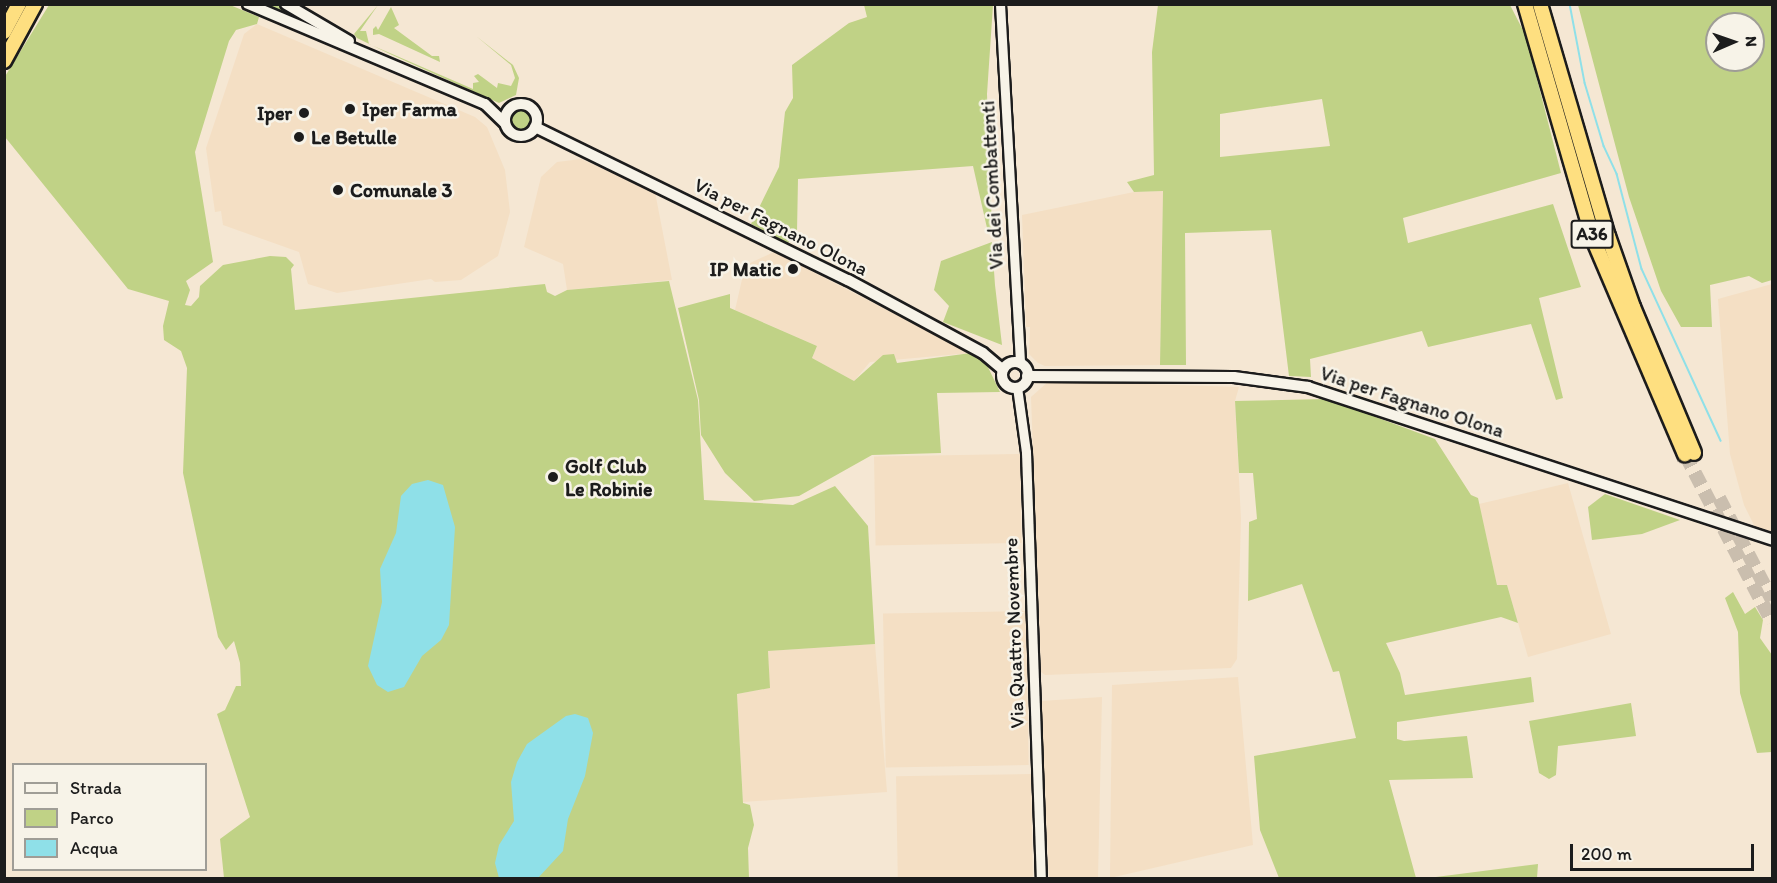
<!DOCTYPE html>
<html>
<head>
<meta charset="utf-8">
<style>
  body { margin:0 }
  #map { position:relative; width:1777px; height:883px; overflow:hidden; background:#f5e7d3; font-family:Itim,sans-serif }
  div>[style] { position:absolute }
  .built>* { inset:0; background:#f4dfc4; transform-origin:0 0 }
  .green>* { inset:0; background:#c0d286 }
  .round { border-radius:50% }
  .water>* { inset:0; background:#8fe0e8 }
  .stream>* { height:1.5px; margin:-0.75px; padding:0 0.75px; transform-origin:0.75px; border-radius:0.75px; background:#8fe0e8 }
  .motorway-tunnel>* { height:14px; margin-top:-7px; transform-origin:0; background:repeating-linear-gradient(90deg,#cabeae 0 14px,transparent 0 21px) }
  .roads { filter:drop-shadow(2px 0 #1c1c1c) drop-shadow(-2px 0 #1c1c1c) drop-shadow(0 2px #1c1c1c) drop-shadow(0 -2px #1c1c1c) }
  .tertiary>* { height:9px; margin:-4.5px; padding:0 4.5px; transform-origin:4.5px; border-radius:4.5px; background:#f7f3e8 }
  .secondary>* { height:10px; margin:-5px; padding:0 5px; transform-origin:5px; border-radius:5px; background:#f7f3e8 }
  .secondary>.ring { margin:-5px; padding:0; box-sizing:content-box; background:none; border:10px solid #f7f3e8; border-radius:50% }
  .motorway>* { height:14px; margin:-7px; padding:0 7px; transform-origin:7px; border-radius:7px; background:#fedf80 }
  .dots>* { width:16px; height:16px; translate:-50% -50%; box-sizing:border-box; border:3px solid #f7f3e8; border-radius:50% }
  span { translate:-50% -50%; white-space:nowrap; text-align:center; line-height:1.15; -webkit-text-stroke:5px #f7f3e8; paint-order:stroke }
  .shield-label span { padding:2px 4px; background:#f7f3e8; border:2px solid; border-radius:4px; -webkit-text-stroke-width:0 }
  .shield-label { font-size:18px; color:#1c1c1c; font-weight:700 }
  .poi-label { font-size:20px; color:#1c1c1c; font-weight:700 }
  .left { translate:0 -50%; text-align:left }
  .right { translate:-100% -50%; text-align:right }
  .street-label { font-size:20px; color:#1c1c1c }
  .frame { position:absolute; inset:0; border:6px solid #1c1c1c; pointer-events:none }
  .legend { position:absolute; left:12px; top:763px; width:195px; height:108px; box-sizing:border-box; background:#f7f3e8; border:2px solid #9f9d96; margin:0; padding:8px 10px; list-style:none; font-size:18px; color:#1c1c1c }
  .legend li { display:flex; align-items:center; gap:12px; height:30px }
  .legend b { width:30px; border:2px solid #9f9d96 }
  .north { position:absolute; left:1705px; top:12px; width:60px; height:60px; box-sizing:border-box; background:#f7f3e8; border:2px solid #9f9d96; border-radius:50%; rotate:88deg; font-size:16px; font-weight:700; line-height:24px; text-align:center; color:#1c1c1c }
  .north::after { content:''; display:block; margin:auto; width:21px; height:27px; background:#1c1c1c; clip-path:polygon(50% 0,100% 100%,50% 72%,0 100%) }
  .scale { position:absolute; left:1570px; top:844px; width:184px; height:27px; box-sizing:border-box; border:3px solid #1c1c1c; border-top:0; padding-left:8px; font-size:18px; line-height:21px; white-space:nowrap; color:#1c1c1c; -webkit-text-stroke:4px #f7f3e8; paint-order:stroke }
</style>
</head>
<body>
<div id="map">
  <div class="built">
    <div style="clip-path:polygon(257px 24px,475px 117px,487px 127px,505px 170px,510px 212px,498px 256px,461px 280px,435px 282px,431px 279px,337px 293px,308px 284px,299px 252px,223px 225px,221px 211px,215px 212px,206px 148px,244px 34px)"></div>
    <div style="clip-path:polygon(581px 159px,655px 192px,672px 280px,567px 290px,563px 264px,524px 247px,541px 177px,557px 162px)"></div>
    <div style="clip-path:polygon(1163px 191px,1160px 365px,1045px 366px,1038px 363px,1029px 354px,1030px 327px,1026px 327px,1022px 215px,1134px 192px)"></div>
    <div style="clip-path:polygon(774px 252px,971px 353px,870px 362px,854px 381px,812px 358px,817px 346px,735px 310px,743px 275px,750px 263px)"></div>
    <div style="clip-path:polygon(1772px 284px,1772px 532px,1756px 529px,1744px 505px,1730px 454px,1718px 299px)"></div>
    <div style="clip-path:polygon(1049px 381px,1239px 387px,1235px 401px,1241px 519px,1237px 659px,1231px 668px,1045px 675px,1041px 672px,1031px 397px)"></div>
    <div style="left:1020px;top:454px;width:89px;height:146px;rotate:89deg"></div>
    <div style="clip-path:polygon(1568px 483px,1611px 634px,1528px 657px,1507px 585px,1497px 585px,1479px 504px)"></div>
    <div style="left:1026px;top:611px;width:154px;height:143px;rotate:89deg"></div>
    <div style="clip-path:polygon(875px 644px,887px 792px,743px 802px,737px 694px,769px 688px,768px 651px)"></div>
    <div style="clip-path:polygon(1238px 677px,1253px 845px,1110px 878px,1112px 685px)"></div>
    <div style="clip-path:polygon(1102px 697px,1098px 878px,1049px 878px,1041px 701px)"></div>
    <div style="left:1031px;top:774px;width:104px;height:135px;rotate:89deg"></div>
  </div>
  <div class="green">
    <div style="clip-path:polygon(49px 5px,230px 5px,259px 17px,257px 24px,236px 30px,229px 41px,195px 152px,213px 262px,186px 281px,190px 290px,185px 305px,191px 306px,199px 297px,200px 286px,223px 265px,270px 256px,286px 257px,294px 265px,291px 269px,295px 310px,545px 284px,547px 292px,555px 296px,567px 290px,669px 281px,698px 400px,704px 500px,793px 505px,835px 486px,868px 526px,875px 644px,768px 651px,770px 688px,737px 694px,743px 803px,750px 805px,754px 825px,748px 848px,749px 878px,224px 878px,220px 839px,250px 817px,217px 714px,225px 710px,236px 686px,241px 686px,240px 663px,234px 641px,226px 650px,218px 637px,183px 473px,187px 368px,181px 351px,164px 340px,163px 326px,169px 301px,128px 289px,5px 137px,4px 78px)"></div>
    <div style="clip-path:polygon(257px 5px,279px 5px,324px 31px)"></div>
    <div style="clip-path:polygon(378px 5px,360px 31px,366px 31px,369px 44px,473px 89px,473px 83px,479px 82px,474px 76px,478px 74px,497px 88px,498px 83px,511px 86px,515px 78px,511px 65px,476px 36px,513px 65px,519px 78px,516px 95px,499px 103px,390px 54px,357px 38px,354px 34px)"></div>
    <div style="clip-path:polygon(864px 5px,993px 5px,987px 94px,992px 228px,987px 228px,973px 166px,798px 179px,797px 232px,788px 243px,751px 224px,779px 167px,785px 112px,793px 98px,792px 65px,849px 23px,867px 17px)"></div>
    <div style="clip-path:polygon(evenodd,1158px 5px,1510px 5px,1526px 36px,1561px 173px,1403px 218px,1408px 243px,1553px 204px,1581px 287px,1539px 298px,1563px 398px,1556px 400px,1531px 324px,1428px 347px,1422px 331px,1310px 359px,1311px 377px,1289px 376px,1271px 230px,1185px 233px,1186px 365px,1160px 365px,1163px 191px,1134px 192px,1127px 182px,1154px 175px,1152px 52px,1158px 5px,1322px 99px,1330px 146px,1220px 157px,1220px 114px,1322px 99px)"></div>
    <div style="clip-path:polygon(evenodd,1578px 5px,1772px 5px,1772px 280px,1762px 283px,1749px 276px,1710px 285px,1712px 327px,1681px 327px,1661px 291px,1629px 197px,1578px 5px,1717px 24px,1753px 24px,1753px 60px,1717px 60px,1717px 24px)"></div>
    <div style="clip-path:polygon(391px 7px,399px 25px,394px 28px,432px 56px,439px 56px,440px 62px,379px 34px,373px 35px,373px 29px,376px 26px,378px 30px)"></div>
    <div class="round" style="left:510px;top:109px;width:22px;height:22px"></div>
    <div style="clip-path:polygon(992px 242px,995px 285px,1002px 345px,943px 322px,949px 306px,934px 290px,941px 261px)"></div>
    <div style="clip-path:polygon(730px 294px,730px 308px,817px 346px,812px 358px,854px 381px,883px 355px,894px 354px,897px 363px,971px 353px,986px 363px,1000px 392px,937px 393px,941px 453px,872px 455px,799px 496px,754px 501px,725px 473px,701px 435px,699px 400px,678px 308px)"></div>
    <div style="clip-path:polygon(1327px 399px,1435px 439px,1471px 495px,1478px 498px,1497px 585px,1507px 585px,1518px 623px,1501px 617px,1386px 643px,1400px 673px,1405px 695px,1531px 677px,1534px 702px,1397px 722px,1397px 739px,1404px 741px,1467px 736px,1473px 778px,1389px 780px,1416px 878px,1279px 878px,1260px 830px,1254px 756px,1356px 738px,1339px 671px,1333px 672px,1302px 584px,1248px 601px,1249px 522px,1257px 519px,1253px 473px,1239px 473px,1235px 401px)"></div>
    <div style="clip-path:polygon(1605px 494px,1680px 520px,1642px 534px,1592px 540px,1588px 507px)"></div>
    <div style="clip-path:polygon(1733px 592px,1745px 614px,1755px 607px,1763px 620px,1760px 638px,1772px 655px,1772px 752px,1757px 753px,1740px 693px,1738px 632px,1725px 598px)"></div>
    <div style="clip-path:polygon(1631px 703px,1636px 736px,1558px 746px,1556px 775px,1549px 779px,1539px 773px,1529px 721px)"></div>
    <div style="clip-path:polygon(1538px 864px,1537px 878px,1428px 878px)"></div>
  </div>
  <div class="water">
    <div style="clip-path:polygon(428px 480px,443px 485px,455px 527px,449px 625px,441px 640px,422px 656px,404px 687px,388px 692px,377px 685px,368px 666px,382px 602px,380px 569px,396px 533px,401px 496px,412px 484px)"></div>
    <div style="clip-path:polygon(575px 714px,588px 718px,593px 733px,585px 776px,568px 819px,563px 851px,538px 878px,499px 878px,495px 863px,499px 845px,514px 821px,511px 782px,517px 762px,527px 744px,566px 716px)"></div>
  </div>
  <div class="stream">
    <div style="left:1570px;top:4px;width:80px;rotate:79.2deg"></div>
    <div style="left:1585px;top:83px;width:66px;rotate:73.2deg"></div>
    <div style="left:1604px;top:146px;width:31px;rotate:65deg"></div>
    <div style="left:1617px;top:174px;width:98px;rotate:75.3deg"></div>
    <div style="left:1642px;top:269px;width:189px;rotate:65.3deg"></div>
  </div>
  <div class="motorway-tunnel">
    <div style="left:1685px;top:454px;width:189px;rotate:62.6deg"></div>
    <div style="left:1719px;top:498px;width:115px;rotate:62.5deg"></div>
  </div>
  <div class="roads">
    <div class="tertiary">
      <div style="left:1000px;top:4px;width:360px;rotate:86.8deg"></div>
      <div style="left:1017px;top:387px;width:66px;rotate:82.1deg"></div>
      <div style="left:1026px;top:452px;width:426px;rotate:88deg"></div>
    </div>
    <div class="secondary">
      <div style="left:248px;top:4px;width:257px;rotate:22.9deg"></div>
      <div style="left:485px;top:104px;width:28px;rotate:44deg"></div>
      <div style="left:286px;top:4px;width:73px;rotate:30.4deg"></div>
      <div class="ring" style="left:505px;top:104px;width:22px;height:22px"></div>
      <div style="left:535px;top:127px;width:348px;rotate:26.1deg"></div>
      <div style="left:848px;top:280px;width:153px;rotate:28.4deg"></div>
      <div style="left:983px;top:353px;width:26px;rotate:40deg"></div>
      <div class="ring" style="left:1002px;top:362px;width:16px;height:16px"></div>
      <div style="left:1027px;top:376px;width:207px;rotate:0.3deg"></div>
      <div style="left:1234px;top:377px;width:75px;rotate:7.7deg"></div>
      <div style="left:1308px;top:387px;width:489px;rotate:18.2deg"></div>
    </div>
    <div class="motorway">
      <div style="left:1525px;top:4px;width:247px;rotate:73.8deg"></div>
      <div style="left:1594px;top:241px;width:232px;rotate:66.9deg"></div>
      <div style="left:1540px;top:4px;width:242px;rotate:73.7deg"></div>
      <div style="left:1608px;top:236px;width:75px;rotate:70.6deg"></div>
      <div style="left:1633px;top:307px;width:158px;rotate:67.3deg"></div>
      <div style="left:4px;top:32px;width:32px;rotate:-62deg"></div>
      <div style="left:4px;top:61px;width:65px;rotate:-61.5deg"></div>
    </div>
  </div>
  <div class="dots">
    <div style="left:350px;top:109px;background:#1c1c1c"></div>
    <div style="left:304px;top:113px;background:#1c1c1c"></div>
    <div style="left:299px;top:137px;background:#1c1c1c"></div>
    <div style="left:338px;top:190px;background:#1c1c1c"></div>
    <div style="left:793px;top:269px;background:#1c1c1c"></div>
    <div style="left:553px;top:477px;background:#1c1c1c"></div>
  </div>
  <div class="shield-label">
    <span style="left:1592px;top:234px">A36</span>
  </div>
  <div class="poi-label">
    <span class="left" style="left:362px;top:109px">Iper Farma</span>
    <span class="right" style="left:292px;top:113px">Iper</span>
    <span class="left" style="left:311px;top:137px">Le Betulle</span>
    <span class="left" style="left:350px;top:190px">Comunale 3</span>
    <span class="right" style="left:781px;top:269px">IP Matic</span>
    <span class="left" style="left:565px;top:478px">Golf Club<br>Le Robinie</span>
  </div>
  <div class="street-label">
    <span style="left:992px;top:185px;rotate:-93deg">Via dei Combattenti</span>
    <span style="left:781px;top:227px;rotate:27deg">Via per Fagnano Olona</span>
    <span style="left:1412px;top:402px;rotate:18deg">Via per Fagnano Olona</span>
    <span style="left:1014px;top:633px;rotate:-92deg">Via Quattro Novembre</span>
  </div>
  <div class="frame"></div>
  <ul class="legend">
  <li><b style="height:8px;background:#f7f3e8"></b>Strada</li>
  <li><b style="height:16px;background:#c0d286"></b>Parco</li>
  <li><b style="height:16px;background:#8fe0e8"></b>Acqua</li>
  </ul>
  <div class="north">N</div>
  <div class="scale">200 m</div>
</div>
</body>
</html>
